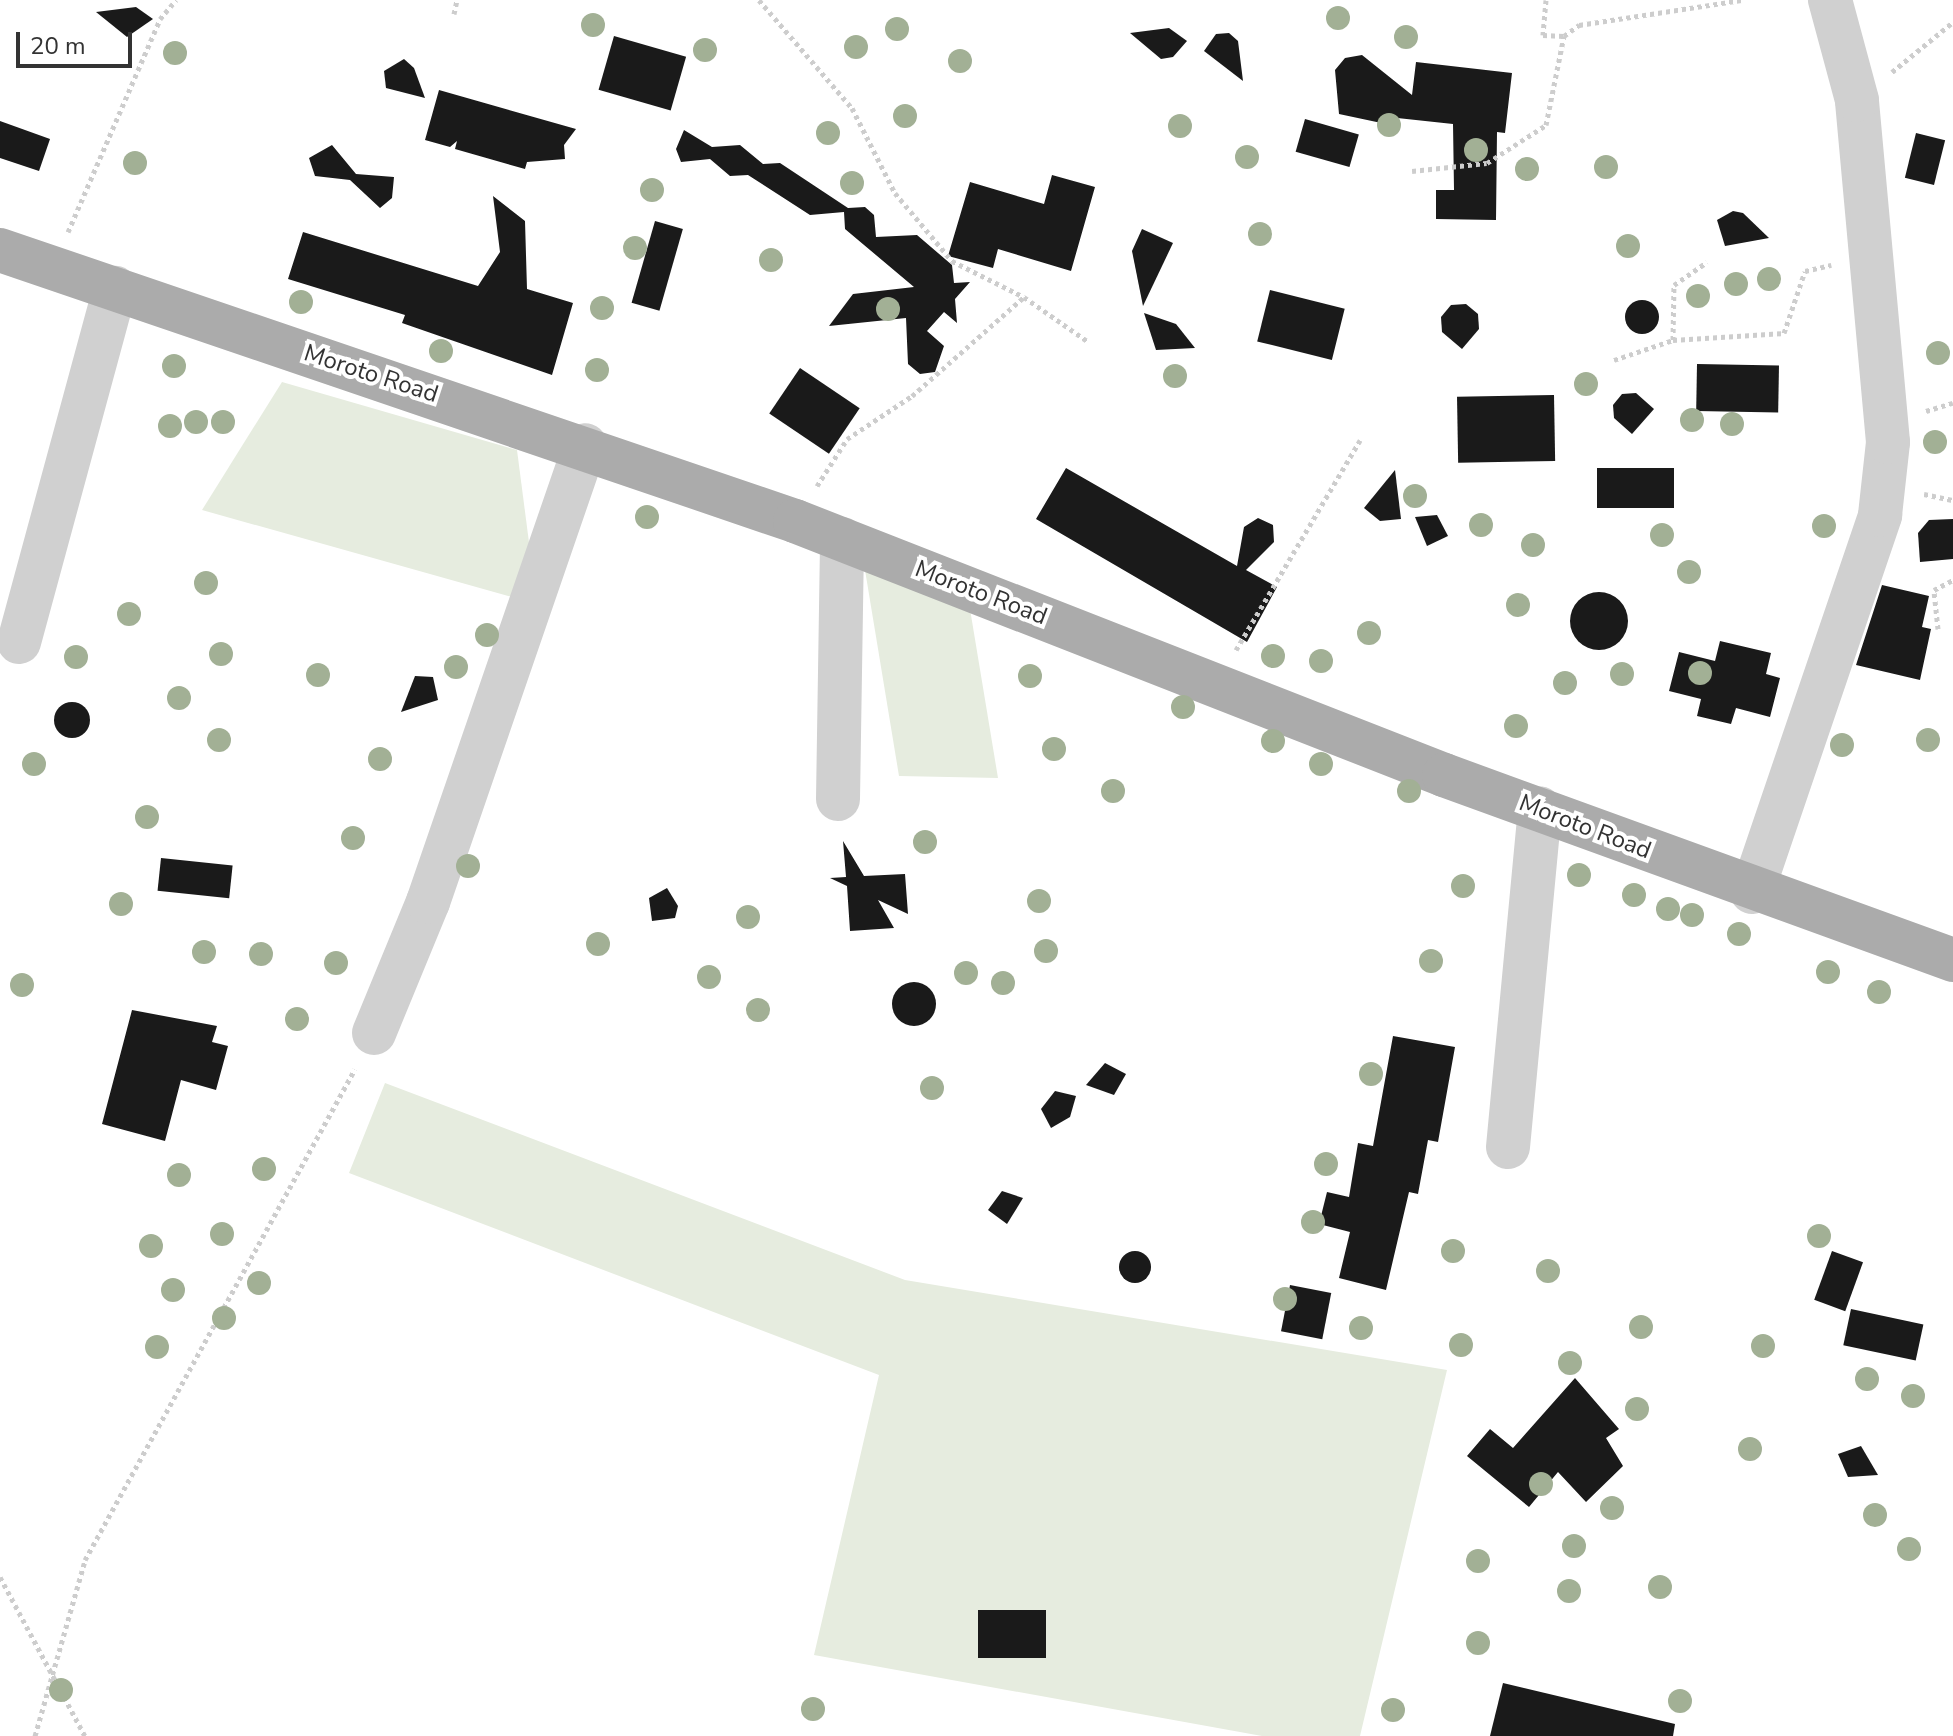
<!DOCTYPE html>
<html>
<head>
<meta charset="utf-8">
<style>
  body { margin:0 }
  #map { position:relative; width:1953px; height:1736px; overflow:hidden; background:#fff; font-family:"Nunito Sans",sans-serif }
  div>[style] { position:absolute }
  .green>* { inset:0; background:#e6ecdf }
  .building>* { inset:0; background:#1a1a1a; transform-origin:0 0 }
  .round { border-radius:50% }
  .path>* { height:5px; margin-top:-2.5px; transform-origin:0; background:repeating-linear-gradient(90deg,#cdcdcd 0 4px,transparent 0 8px) }
  .minor>* { height:44px; margin:-22px; padding:0 22px; transform-origin:22px; border-radius:22px; background:#d0d0d0 }
  .major>* { height:44px; margin:-22px; padding:0 22px; transform-origin:22px; border-radius:22px; background:#ababab }
  .trees>* { width:24px; height:24px; margin:-12px; border-radius:50%; background:#a2b095 }
  span { translate:-50% -50%; white-space:nowrap; text-align:center; line-height:1.15; -webkit-text-stroke:8px #fff; paint-order:stroke }
  .street-label { font-size:24px; color:#333 }
  .scale { position:absolute; left:16px; top:32px; width:116px; height:36px; box-sizing:border-box; border:4px solid #333; border-top:0; padding-left:10px; font-size:24px; line-height:28px; white-space:nowrap; color:#333; -webkit-text-stroke:6px #fff; paint-order:stroke }
</style>
</head>
<body>
<div id="map">
  <div class="green">
    <div style="clip-path:polygon(282px 382px,517px 450px,537px 604px,202px 510px)"></div>
    <div style="clip-path:polygon(865px 570px,968px 597px,998px 778px,899px 776px)"></div>
    <div style="clip-path:polygon(385px 1083px,905px 1280px,1447px 1370px,1360px 1736px,1262px 1736px,814px 1655px,879px 1375px,349px 1173px)"></div>
  </div>
  <div class="building">
    <div style="clip-path:polygon(136px 7px,153px 19px,127px 37px,96px 12px)"></div>
    <div style="clip-path:polygon(1169px 28px,1187px 41px,1173px 57px,1161px 59px,1130px 33px)"></div>
    <div style="clip-path:polygon(1229px 33px,1238px 41px,1243px 81px,1204px 51px,1216px 34px)"></div>
    <div style="left:614px;top:36px;width:75px;height:56px;rotate:16deg"></div>
    <div style="clip-path:polygon(1362px 55px,1412px 95px,1416px 62px,1512px 73px,1505px 133px,1497px 132px,1496px 220px,1436px 219px,1436px 190px,1454px 190px,1453px 124px,1388px 117px,1386px 124px,1339px 114px,1335px 70px,1345px 58px)"></div>
    <div style="clip-path:polygon(404px 59px,414px 68px,425px 98px,386px 88px,384px 71px)"></div>
    <div style="clip-path:polygon(439px 90px,576px 129px,564px 145px,565px 159px,527px 162px,525px 169px,455px 149px,457px 141px,450px 147px,425px 140px)"></div>
    <div style="left:1305px;top:119px;width:56px;height:34px;rotate:16deg"></div>
    <div style="clip-path:polygon(0 121px,50px 139px,39px 171px,0 158px)"></div>
    <div style="clip-path:polygon(684px 130px,712px 147px,740px 145px,763px 164px,780px 163px,848px 208px,865px 207px,874px 215px,876px 237px,917px 235px,952px 265px,954px 283px,970px 282px,955px 299px,957px 323px,944px 312px,927px 331px,944px 346px,935px 372px,920px 374px,908px 364px,906px 318px,829px 326px,853px 294px,914px 287px,845px 229px,844px 212px,810px 215px,748px 175px,730px 176px,710px 159px,681px 162px,676px 149px)"></div>
    <div style="left:1916px;top:133px;width:30px;height:46px;rotate:14deg"></div>
    <div style="clip-path:polygon(332px 145px,356px 174px,394px 177px,392px 198px,380px 208px,350px 180px,315px 176px,309px 158px)"></div>
    <div style="clip-path:polygon(1052px 175px,1095px 187px,1071px 271px,998px 249px,993px 268px,948px 256px,970px 182px,1044px 204px)"></div>
    <div style="clip-path:polygon(493px 196px,525px 221px,527px 289px,573px 303px,552px 375px,402px 323px,405px 315px,288px 279px,303px 232px,478px 286px,500px 252px)"></div>
    <div style="clip-path:polygon(1733px 211px,1743px 213px,1769px 238px,1725px 246px,1717px 220px)"></div>
    <div style="left:655px;top:221px;width:29px;height:85px;rotate:16deg"></div>
    <div style="clip-path:polygon(1142px 229px,1173px 243px,1143px 306px,1132px 251px)"></div>
    <div style="left:1270px;top:290px;width:77px;height:53px;rotate:14deg"></div>
    <div class="round" style="left:1625px;top:300px;width:34px;height:34px"></div>
    <div style="clip-path:polygon(1466px 304px,1478px 314px,1479px 329px,1462px 349px,1442px 332px,1441px 317px,1451px 305px)"></div>
    <div style="clip-path:polygon(1144px 313px,1176px 324px,1195px 348px,1156px 350px)"></div>
    <div style="left:1697px;top:364px;width:82px;height:47px;rotate:1deg"></div>
    <div style="left:800px;top:368px;width:72px;height:55px;rotate:34deg"></div>
    <div style="clip-path:polygon(1636px 393px,1654px 409px,1632px 434px,1614px 418px,1613px 405px,1622px 394px)"></div>
    <div style="left:1554px;top:395px;width:66px;height:97px;rotate:89deg"></div>
    <div style="clip-path:polygon(1066px 468px,1237px 566px,1244px 527px,1258px 518px,1273px 525px,1274px 542px,1246px 570px,1277px 587px,1247px 642px,1036px 519px)"></div>
    <div style="left:1597px;top:468px;width:77px;height:40px"></div>
    <div style="clip-path:polygon(1395px 470px,1401px 519px,1380px 521px,1364px 508px)"></div>
    <div style="clip-path:polygon(1437px 515px,1448px 536px,1427px 546px,1415px 517px)"></div>
    <div style="clip-path:polygon(1953px 519px,1953px 559px,1920px 562px,1918px 533px,1929px 520px)"></div>
    <div style="clip-path:polygon(1882px 585px,1929px 596px,1922px 627px,1931px 629px,1920px 680px,1856px 665px)"></div>
    <div class="round" style="left:1570px;top:592px;width:58px;height:58px"></div>
    <div style="clip-path:polygon(1720px 641px,1771px 653px,1766px 674px,1780px 678px,1770px 717px,1736px 708px,1731px 724px,1697px 716px,1701px 699px,1669px 691px,1679px 652px,1715px 661px)"></div>
    <div style="clip-path:polygon(415px 676px,433px 677px,438px 700px,401px 712px)"></div>
    <div class="round" style="left:54px;top:702px;width:36px;height:36px"></div>
    <div style="clip-path:polygon(843px 841px,864px 876px,905px 874px,908px 914px,878px 900px,894px 928px,850px 931px,847px 886px,830px 878px,846px 877px)"></div>
    <div style="left:161px;top:858px;width:72px;height:33px;rotate:6deg"></div>
    <div style="clip-path:polygon(667px 888px,678px 906px,675px 918px,652px 921px,649px 898px)"></div>
    <div class="round" style="left:892px;top:982px;width:44px;height:44px"></div>
    <div style="clip-path:polygon(132px 1010px,217px 1026px,212px 1042px,228px 1046px,216px 1090px,181px 1080px,165px 1141px,102px 1124px)"></div>
    <div style="clip-path:polygon(1393px 1036px,1455px 1047px,1438px 1142px,1428px 1140px,1418px 1194px,1409px 1192px,1386px 1290px,1339px 1278px,1350px 1232px,1319px 1224px,1327px 1192px,1349px 1197px,1358px 1143px,1373px 1146px)"></div>
    <div style="clip-path:polygon(1105px 1063px,1126px 1074px,1114px 1095px,1086px 1085px)"></div>
    <div style="clip-path:polygon(1055px 1091px,1076px 1096px,1070px 1117px,1051px 1128px,1041px 1109px)"></div>
    <div style="clip-path:polygon(1002px 1191px,1023px 1198px,1007px 1224px,988px 1210px)"></div>
    <div style="left:1832px;top:1251px;width:33px;height:52px;rotate:20deg"></div>
    <div class="round" style="left:1119px;top:1251px;width:32px;height:32px"></div>
    <div style="left:1290px;top:1285px;width:42px;height:47px;rotate:11deg"></div>
    <div style="left:1851px;top:1309px;width:74px;height:37px;rotate:12deg"></div>
    <div style="clip-path:polygon(1575px 1378px,1619px 1429px,1606px 1438px,1623px 1466px,1586px 1502px,1558px 1472px,1529px 1507px,1467px 1456px,1490px 1429px,1513px 1448px)"></div>
    <div style="clip-path:polygon(1861px 1446px,1878px 1475px,1848px 1477px,1838px 1454px)"></div>
    <div style="left:1046px;top:1610px;width:48px;height:68px;rotate:90deg"></div>
    <div style="clip-path:polygon(1503px 1683px,1675px 1724px,1673px 1736px,1490px 1736px)"></div>
  </div>
  <div class="path">
    <div style="left:759px;top:0;width:143px;rotate:49.3deg"></div>
    <div style="left:852px;top:108px;width:95px;rotate:63.2deg"></div>
    <div style="left:895px;top:193px;width:89px;rotate:50deg"></div>
    <div style="left:952px;top:261px;width:80px;rotate:26.6deg"></div>
    <div style="left:1024px;top:297px;width:77px;rotate:34.9deg"></div>
    <div style="left:1546px;top:0;width:35px;rotate:95deg"></div>
    <div style="left:1543px;top:35px;width:21px;rotate:3deg"></div>
    <div style="left:454px;top:14px;width:14px;rotate:-78deg"></div>
    <div style="left:1892px;top:72px;width:79px;rotate:-39.3deg"></div>
    <div style="left:1412px;top:171px;width:75px;rotate:-6.1deg"></div>
    <div style="left:1487px;top:163px;width:70px;rotate:-32.8deg"></div>
    <div style="left:1546px;top:125px;width:91px;rotate:-78.6deg"></div>
    <div style="left:1564px;top:36px;width:19px;rotate:-36deg"></div>
    <div style="left:1579px;top:25px;width:166px;rotate:-8.7deg"></div>
    <div style="left:68px;top:232px;width:232px;rotate:-66.6deg"></div>
    <div style="left:160px;top:19px;width:25px;rotate:-50deg"></div>
    <div style="left:1673px;top:340px;width:55px;rotate:-89deg"></div>
    <div style="left:1674px;top:285px;width:40px;rotate:-34.9deg"></div>
    <div style="left:1614px;top:360px;width:62px;rotate:-18.7deg"></div>
    <div style="left:1673px;top:340px;width:111px;rotate:-3.6deg"></div>
    <div style="left:1784px;top:333px;width:65px;rotate:-71.3deg"></div>
    <div style="left:1805px;top:271px;width:27px;rotate:-13deg"></div>
    <div style="left:1926px;top:411px;width:28px;rotate:-17deg"></div>
    <div style="left:817px;top:486px;width:56px;rotate:-57.4deg"></div>
    <div style="left:847px;top:439px;width:78px;rotate:-33.5deg"></div>
    <div style="left:912px;top:396px;width:149px;rotate:-41.5deg"></div>
    <div style="left:1924px;top:494px;width:30px;rotate:12deg"></div>
    <div style="left:1938px;top:629px;width:39px;rotate:-96deg"></div>
    <div style="left:1934px;top:590px;width:21px;rotate:-28deg"></div>
    <div style="left:1236px;top:650px;width:244px;rotate:-59.4deg"></div>
    <div style="left:0;top:1577px;width:180px;rotate:61.9deg"></div>
    <div style="left:35px;top:1736px;width:183px;rotate:-74.1deg"></div>
    <div style="left:85px;top:1560px;width:560px;rotate:-61.19deg"></div>
  </div>
  <div class="minor">
    <div style="left:19px;top:642px;width:367px;rotate:-74.8deg"></div>
    <div style="left:838px;top:799px;width:260px;rotate:-89.1deg"></div>
    <div style="left:1752px;top:892px;width:398px;rotate:-71.2deg"></div>
    <div style="left:1880px;top:515px;width:73px;rotate:-83.7deg"></div>
    <div style="left:1888px;top:442px;width:343px;rotate:-95.2deg"></div>
    <div style="left:1857px;top:100px;width:104px;rotate:-105.1deg"></div>
    <div style="left:374px;top:1033px;width:142px;rotate:-67.6deg"></div>
    <div style="left:428px;top:902px;width:483px;rotate:-71deg"></div>
    <div style="left:1508px;top:1147px;width:340px;rotate:-84.6deg"></div>
  </div>
  <div class="major">
    <div style="left:0;top:250px;width:840px;rotate:18.82deg"></div>
    <div style="left:795px;top:521px;width:697px;rotate:21.37deg"></div>
    <div style="left:1444px;top:775px;width:542px;rotate:19.97deg"></div>
  </div>
  <div class="trees">
    <div style="left:1338px;top:18px"></div>
    <div style="left:593px;top:25px"></div>
    <div style="left:897px;top:29px"></div>
    <div style="left:1406px;top:37px"></div>
    <div style="left:856px;top:47px"></div>
    <div style="left:705px;top:50px"></div>
    <div style="left:175px;top:53px"></div>
    <div style="left:960px;top:61px"></div>
    <div style="left:905px;top:116px"></div>
    <div style="left:1389px;top:125px"></div>
    <div style="left:1180px;top:126px"></div>
    <div style="left:828px;top:133px"></div>
    <div style="left:1476px;top:150px"></div>
    <div style="left:1247px;top:157px"></div>
    <div style="left:135px;top:163px"></div>
    <div style="left:1606px;top:167px"></div>
    <div style="left:1527px;top:169px"></div>
    <div style="left:852px;top:183px"></div>
    <div style="left:652px;top:190px"></div>
    <div style="left:1260px;top:234px"></div>
    <div style="left:1628px;top:246px"></div>
    <div style="left:635px;top:248px"></div>
    <div style="left:771px;top:260px"></div>
    <div style="left:1769px;top:279px"></div>
    <div style="left:1736px;top:284px"></div>
    <div style="left:1698px;top:296px"></div>
    <div style="left:301px;top:302px"></div>
    <div style="left:602px;top:308px"></div>
    <div style="left:888px;top:309px"></div>
    <div style="left:441px;top:351px"></div>
    <div style="left:1938px;top:353px"></div>
    <div style="left:174px;top:366px"></div>
    <div style="left:597px;top:370px"></div>
    <div style="left:1175px;top:376px"></div>
    <div style="left:1586px;top:384px"></div>
    <div style="left:1692px;top:420px"></div>
    <div style="left:196px;top:422px"></div>
    <div style="left:223px;top:422px"></div>
    <div style="left:1732px;top:424px"></div>
    <div style="left:170px;top:426px"></div>
    <div style="left:1935px;top:442px"></div>
    <div style="left:1415px;top:496px"></div>
    <div style="left:647px;top:517px"></div>
    <div style="left:1481px;top:525px"></div>
    <div style="left:1824px;top:526px"></div>
    <div style="left:1662px;top:535px"></div>
    <div style="left:1533px;top:545px"></div>
    <div style="left:1689px;top:572px"></div>
    <div style="left:206px;top:583px"></div>
    <div style="left:1518px;top:605px"></div>
    <div style="left:129px;top:614px"></div>
    <div style="left:1369px;top:633px"></div>
    <div style="left:487px;top:635px"></div>
    <div style="left:221px;top:654px"></div>
    <div style="left:1273px;top:656px"></div>
    <div style="left:76px;top:657px"></div>
    <div style="left:1321px;top:661px"></div>
    <div style="left:456px;top:667px"></div>
    <div style="left:1700px;top:673px"></div>
    <div style="left:1622px;top:674px"></div>
    <div style="left:318px;top:675px"></div>
    <div style="left:1030px;top:676px"></div>
    <div style="left:1565px;top:683px"></div>
    <div style="left:179px;top:698px"></div>
    <div style="left:1183px;top:707px"></div>
    <div style="left:1516px;top:726px"></div>
    <div style="left:219px;top:740px"></div>
    <div style="left:1928px;top:740px"></div>
    <div style="left:1273px;top:741px"></div>
    <div style="left:1842px;top:745px"></div>
    <div style="left:1054px;top:749px"></div>
    <div style="left:380px;top:759px"></div>
    <div style="left:34px;top:764px"></div>
    <div style="left:1321px;top:764px"></div>
    <div style="left:1113px;top:791px"></div>
    <div style="left:1409px;top:791px"></div>
    <div style="left:147px;top:817px"></div>
    <div style="left:353px;top:838px"></div>
    <div style="left:925px;top:842px"></div>
    <div style="left:468px;top:866px"></div>
    <div style="left:1579px;top:875px"></div>
    <div style="left:1463px;top:886px"></div>
    <div style="left:1634px;top:895px"></div>
    <div style="left:1039px;top:901px"></div>
    <div style="left:121px;top:904px"></div>
    <div style="left:1668px;top:909px"></div>
    <div style="left:1692px;top:915px"></div>
    <div style="left:748px;top:917px"></div>
    <div style="left:1739px;top:934px"></div>
    <div style="left:598px;top:944px"></div>
    <div style="left:1046px;top:951px"></div>
    <div style="left:204px;top:952px"></div>
    <div style="left:261px;top:954px"></div>
    <div style="left:1431px;top:961px"></div>
    <div style="left:336px;top:963px"></div>
    <div style="left:1828px;top:972px"></div>
    <div style="left:966px;top:973px"></div>
    <div style="left:709px;top:977px"></div>
    <div style="left:1003px;top:983px"></div>
    <div style="left:22px;top:985px"></div>
    <div style="left:1879px;top:992px"></div>
    <div style="left:758px;top:1010px"></div>
    <div style="left:297px;top:1019px"></div>
    <div style="left:1371px;top:1074px"></div>
    <div style="left:932px;top:1088px"></div>
    <div style="left:1326px;top:1164px"></div>
    <div style="left:264px;top:1169px"></div>
    <div style="left:179px;top:1175px"></div>
    <div style="left:1313px;top:1222px"></div>
    <div style="left:222px;top:1234px"></div>
    <div style="left:1819px;top:1236px"></div>
    <div style="left:151px;top:1246px"></div>
    <div style="left:1453px;top:1251px"></div>
    <div style="left:1548px;top:1271px"></div>
    <div style="left:259px;top:1283px"></div>
    <div style="left:173px;top:1290px"></div>
    <div style="left:1285px;top:1299px"></div>
    <div style="left:224px;top:1318px"></div>
    <div style="left:1641px;top:1327px"></div>
    <div style="left:1361px;top:1328px"></div>
    <div style="left:1461px;top:1345px"></div>
    <div style="left:1763px;top:1346px"></div>
    <div style="left:157px;top:1347px"></div>
    <div style="left:1570px;top:1363px"></div>
    <div style="left:1867px;top:1379px"></div>
    <div style="left:1913px;top:1396px"></div>
    <div style="left:1637px;top:1409px"></div>
    <div style="left:1750px;top:1449px"></div>
    <div style="left:1541px;top:1484px"></div>
    <div style="left:1612px;top:1508px"></div>
    <div style="left:1875px;top:1515px"></div>
    <div style="left:1574px;top:1546px"></div>
    <div style="left:1909px;top:1549px"></div>
    <div style="left:1478px;top:1561px"></div>
    <div style="left:1660px;top:1587px"></div>
    <div style="left:1569px;top:1591px"></div>
    <div style="left:1478px;top:1643px"></div>
    <div style="left:61px;top:1690px"></div>
    <div style="left:1680px;top:1701px"></div>
    <div style="left:813px;top:1709px"></div>
    <div style="left:1393px;top:1710px"></div>
  </div>
  <div class="street-label">
    <span style="left:371px;top:374px;rotate:18deg">Moroto Road</span>
    <span style="left:981px;top:593px;rotate:21deg">Moroto Road</span>
    <span style="left:1585px;top:827px;rotate:21deg">Moroto Road</span>
  </div>
  <div class="scale">20 m</div>
</div>
</body>
</html>
